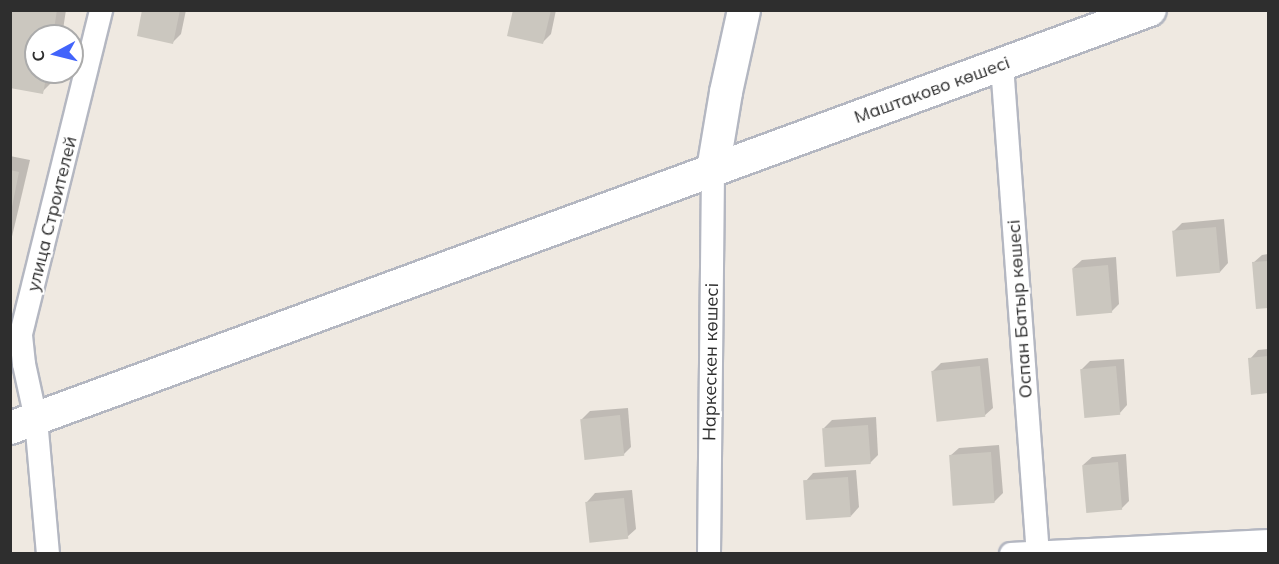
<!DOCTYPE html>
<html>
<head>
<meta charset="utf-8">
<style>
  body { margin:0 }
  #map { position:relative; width:1279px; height:564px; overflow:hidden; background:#efe9e1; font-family:Mulish,sans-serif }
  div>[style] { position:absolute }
  .shadow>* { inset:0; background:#0003 }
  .building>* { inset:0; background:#cbc7bf; transform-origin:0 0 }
  .roads { filter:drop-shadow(2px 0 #b4b7c1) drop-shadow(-2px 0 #b4b7c1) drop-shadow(0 2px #b4b7c1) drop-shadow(0 -2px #b4b7c1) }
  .street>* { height:22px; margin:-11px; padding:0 11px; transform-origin:11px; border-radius:11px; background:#fff }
  .secondary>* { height:32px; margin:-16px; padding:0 16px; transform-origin:16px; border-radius:16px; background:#fff }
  span { translate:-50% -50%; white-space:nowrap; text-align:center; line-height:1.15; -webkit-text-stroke:4.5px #fff; paint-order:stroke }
  .street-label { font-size:18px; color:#2e2e2e }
  .frame { position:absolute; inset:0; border:12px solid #2e2e2e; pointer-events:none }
  .north { position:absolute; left:24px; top:24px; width:60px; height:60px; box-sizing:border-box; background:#fff; border:2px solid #ababab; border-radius:50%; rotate:263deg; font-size:16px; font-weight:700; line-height:24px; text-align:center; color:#2e2e2e }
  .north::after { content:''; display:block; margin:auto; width:21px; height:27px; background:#4264fb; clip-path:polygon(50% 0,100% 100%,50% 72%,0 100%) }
</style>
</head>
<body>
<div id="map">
  <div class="shadow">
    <div style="clip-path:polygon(10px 10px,66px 10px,62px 36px,36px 36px,36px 72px,56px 72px,54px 80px,42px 92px)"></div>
    <div style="clip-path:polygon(144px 10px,186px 10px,181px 34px,173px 42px)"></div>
    <div style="clip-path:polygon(514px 10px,556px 10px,551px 34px,542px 43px)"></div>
    <div style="clip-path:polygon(10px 156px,30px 160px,10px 245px)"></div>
    <div style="clip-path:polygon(1224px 219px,1228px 263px,1220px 272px,1174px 231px,1182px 223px)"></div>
    <div style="clip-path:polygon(1268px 254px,1268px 306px,1257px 307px,1253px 263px,1262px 255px)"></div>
    <div style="clip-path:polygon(1116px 257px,1119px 304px,1111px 312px,1073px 268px,1082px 260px)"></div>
    <div style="clip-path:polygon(1268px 349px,1268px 392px,1253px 393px,1250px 359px,1258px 350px)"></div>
    <div style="clip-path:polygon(988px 358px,993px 408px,984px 416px,933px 371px,941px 363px)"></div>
    <div style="clip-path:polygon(1124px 359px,1127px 405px,1119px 414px,1081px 370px,1090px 361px)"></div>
    <div style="clip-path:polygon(628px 408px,631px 447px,623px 455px,582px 419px,590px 411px)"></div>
    <div style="clip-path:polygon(876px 417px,878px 455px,870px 463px,824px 428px,832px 420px)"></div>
    <div style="clip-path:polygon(999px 445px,1003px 493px,994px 502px,950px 456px,959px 448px)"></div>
    <div style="clip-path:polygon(1126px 454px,1129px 501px,1121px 509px,1083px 465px,1092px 457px)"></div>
    <div style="clip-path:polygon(856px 470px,859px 507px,851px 516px,805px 482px,813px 473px)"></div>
    <div style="clip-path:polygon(632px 490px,636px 529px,627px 537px,587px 502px,595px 493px)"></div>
  </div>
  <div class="building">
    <div style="clip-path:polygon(10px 10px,57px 10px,53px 36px,36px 36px,36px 72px,47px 72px,43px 94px,10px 88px)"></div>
    <div style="clip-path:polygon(142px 10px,180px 10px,173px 44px,137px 36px)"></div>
    <div style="clip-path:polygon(513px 10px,551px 10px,543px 44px,507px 36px)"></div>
    <div style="clip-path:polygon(10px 170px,19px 172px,12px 207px,10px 207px)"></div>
    <div style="left:1216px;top:227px;width:46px;height:44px;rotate:85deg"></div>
    <div style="clip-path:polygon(1268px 261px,1268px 308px,1256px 309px,1252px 262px)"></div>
    <div style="left:1108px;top:265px;width:48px;height:36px;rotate:85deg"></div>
    <div style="clip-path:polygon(1268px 356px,1268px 393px,1251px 395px,1248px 358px)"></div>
    <div style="left:980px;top:366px;width:51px;height:49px;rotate:84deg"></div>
    <div style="left:1116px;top:366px;width:49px;height:36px;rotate:85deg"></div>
    <div style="left:620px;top:415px;width:41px;height:40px;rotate:84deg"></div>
    <div style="left:868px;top:425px;width:39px;height:46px;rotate:86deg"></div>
    <div style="left:991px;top:452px;width:51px;height:42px;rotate:86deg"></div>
    <div style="left:1118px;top:462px;width:48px;height:36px;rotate:85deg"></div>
    <div style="left:848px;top:477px;width:40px;height:45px;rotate:86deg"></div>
    <div style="left:624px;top:498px;width:41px;height:39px;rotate:84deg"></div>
  </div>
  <div class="roads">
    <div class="street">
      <div style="left:1002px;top:65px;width:490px;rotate:85.8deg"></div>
      <div style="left:48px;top:554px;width:136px;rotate:-95.1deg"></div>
      <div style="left:36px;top:419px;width:56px;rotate:-102.3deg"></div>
      <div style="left:24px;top:364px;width:30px;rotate:-96deg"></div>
      <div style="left:21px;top:334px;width:334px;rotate:-76.1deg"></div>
      <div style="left:709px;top:554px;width:384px;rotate:-89.4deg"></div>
      <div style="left:1011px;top:554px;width:257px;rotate:-2.9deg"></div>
    </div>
    <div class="secondary">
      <div style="left:713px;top:170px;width:79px;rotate:-80.5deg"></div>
      <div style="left:726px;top:92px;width:84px;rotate:-77.6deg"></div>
      <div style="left:10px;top:428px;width:1214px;rotate:-20.14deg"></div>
    </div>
  </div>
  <div class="street-label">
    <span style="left:932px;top:90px;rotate:-20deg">Маштаково көшесі</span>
    <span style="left:52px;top:214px;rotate:-76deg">улица Строителей</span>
    <span style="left:1020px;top:309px;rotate:-94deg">Оспан Батыр көшесі</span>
    <span style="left:711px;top:362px;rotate:-89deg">Наркескен көшесі</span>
  </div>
  <div class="frame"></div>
  <div class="north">С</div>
</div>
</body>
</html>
